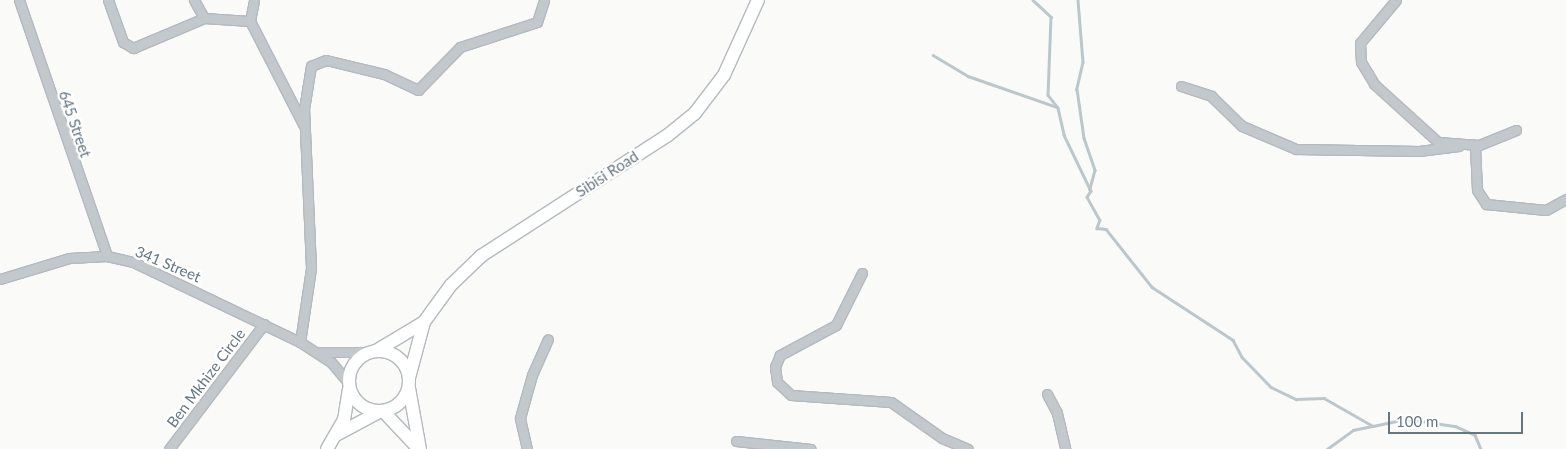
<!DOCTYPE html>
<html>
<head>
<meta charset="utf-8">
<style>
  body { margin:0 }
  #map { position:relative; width:1566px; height:449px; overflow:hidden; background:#fafaf8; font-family:Lato,sans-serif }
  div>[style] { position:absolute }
  .stream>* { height:2.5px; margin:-1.25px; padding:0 1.25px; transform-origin:1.25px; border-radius:1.25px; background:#bbc7cb }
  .roads { filter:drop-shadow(1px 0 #b3babf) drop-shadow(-1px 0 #b3babf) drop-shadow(0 1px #b3babf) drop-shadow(0 -1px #b3babf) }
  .street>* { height:9px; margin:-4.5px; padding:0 4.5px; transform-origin:4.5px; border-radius:4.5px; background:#c3c8cc }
  .secondary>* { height:12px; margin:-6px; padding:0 6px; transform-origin:6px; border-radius:6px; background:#fff }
  .secondary>.ring { margin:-6px; padding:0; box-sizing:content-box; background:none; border:12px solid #fff; border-radius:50% }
  span { translate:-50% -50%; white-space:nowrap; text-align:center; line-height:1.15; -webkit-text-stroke:5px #fff; paint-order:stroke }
  .street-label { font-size:15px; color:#657683 }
  .scale { position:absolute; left:1388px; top:412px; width:135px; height:22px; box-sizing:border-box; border:2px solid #657683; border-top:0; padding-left:6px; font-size:15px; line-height:18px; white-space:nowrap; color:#657683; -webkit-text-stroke:4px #fff; paint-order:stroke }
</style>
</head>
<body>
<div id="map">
  <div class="stream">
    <div style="left:1033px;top:0;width:25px;rotate:43deg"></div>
    <div style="left:1051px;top:17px;width:78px;rotate:92.2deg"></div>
    <div style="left:1048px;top:95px;width:16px;rotate:52deg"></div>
    <div style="left:1058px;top:108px;width:28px;rotate:77deg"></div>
    <div style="left:1064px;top:135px;width:62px;rotate:64.3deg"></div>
    <div style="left:1091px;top:191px;width:7px;rotate:124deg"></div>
    <div style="left:1087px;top:197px;width:26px;rotate:61deg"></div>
    <div style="left:1100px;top:220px;width:9px;rotate:111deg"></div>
    <div style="left:1097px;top:228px;width:9px;rotate:6deg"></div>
    <div style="left:1106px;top:229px;width:74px;rotate:51.6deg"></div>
    <div style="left:1152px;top:287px;width:97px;rotate:33.2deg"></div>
    <div style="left:1233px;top:340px;width:19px;rotate:62deg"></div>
    <div style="left:1242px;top:357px;width:42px;rotate:46deg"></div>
    <div style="left:1271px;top:387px;width:28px;rotate:26deg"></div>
    <div style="left:1296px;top:399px;width:28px;rotate:-2deg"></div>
    <div style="left:1324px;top:398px;width:56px;rotate:29.7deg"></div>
    <div style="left:1373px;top:426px;width:35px;rotate:-12deg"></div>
    <div style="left:1407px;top:419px;width:49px;rotate:8.3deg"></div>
    <div style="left:1455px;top:426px;width:22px;rotate:24deg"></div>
    <div style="left:1475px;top:435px;width:15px;rotate:67deg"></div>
    <div style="left:1078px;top:0;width:62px;rotate:85.4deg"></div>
    <div style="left:1083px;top:62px;width:28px;rotate:103deg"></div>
    <div style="left:1077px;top:89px;width:49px;rotate:81.9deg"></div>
    <div style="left:1084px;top:138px;width:34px;rotate:71deg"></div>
    <div style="left:1095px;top:170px;width:20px;rotate:105deg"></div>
    <div style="left:933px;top:55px;width:41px;rotate:31deg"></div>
    <div style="left:968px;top:76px;width:94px;rotate:19.2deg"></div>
    <div style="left:1327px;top:449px;width:32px;rotate:-36deg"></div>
    <div style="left:1353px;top:430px;width:19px;rotate:-12deg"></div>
  </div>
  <div class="roads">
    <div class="street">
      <div style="left:19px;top:0;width:271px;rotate:71deg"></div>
      <div style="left:108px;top:0;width:45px;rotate:70.3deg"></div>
      <div style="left:123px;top:42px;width:12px;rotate:31deg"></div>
      <div style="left:133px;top:48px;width:77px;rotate:-22.9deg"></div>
      <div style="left:204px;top:18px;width:21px;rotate:-119deg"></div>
      <div style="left:1396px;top:0;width:56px;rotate:129.9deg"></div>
      <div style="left:1360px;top:43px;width:19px;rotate:87deg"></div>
      <div style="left:1361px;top:62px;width:26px;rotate:59deg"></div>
      <div style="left:1374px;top:84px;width:86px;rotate:42.2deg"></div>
      <div style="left:1438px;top:142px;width:41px;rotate:4.2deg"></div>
      <div style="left:1479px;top:145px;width:40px;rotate:-22deg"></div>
      <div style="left:204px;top:18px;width:46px;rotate:3.7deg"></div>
      <div style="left:250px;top:21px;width:116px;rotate:62.8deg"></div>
      <div style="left:250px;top:21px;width:21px;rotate:-79deg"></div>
      <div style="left:1181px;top:86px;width:32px;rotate:18deg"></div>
      <div style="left:1211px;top:96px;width:43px;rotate:44.1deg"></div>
      <div style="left:1242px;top:126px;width:59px;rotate:23.1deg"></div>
      <div style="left:1296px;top:149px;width:123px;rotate:0.9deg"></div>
      <div style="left:1419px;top:151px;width:40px;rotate:-7.1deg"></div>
      <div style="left:1475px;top:146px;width:44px;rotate:87.4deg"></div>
      <div style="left:1477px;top:190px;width:17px;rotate:57deg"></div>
      <div style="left:1486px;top:204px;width:60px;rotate:5.7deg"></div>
      <div style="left:1546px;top:210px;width:23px;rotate:-29deg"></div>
      <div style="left:862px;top:273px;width:58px;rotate:116.6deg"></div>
      <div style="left:836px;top:325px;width:64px;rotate:151.8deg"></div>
      <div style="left:780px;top:355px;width:13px;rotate:113deg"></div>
      <div style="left:775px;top:367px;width:15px;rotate:82deg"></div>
      <div style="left:777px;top:382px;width:19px;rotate:43deg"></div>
      <div style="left:791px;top:395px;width:100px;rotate:4deg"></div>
      <div style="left:891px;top:402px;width:62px;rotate:35.2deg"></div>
      <div style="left:942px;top:438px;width:28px;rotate:23deg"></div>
      <div style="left:0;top:279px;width:72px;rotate:-16.9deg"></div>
      <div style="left:69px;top:258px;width:38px;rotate:-3deg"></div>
      <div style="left:107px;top:256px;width:27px;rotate:13deg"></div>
      <div style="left:133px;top:262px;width:185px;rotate:25.6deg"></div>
      <div style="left:300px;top:342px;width:37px;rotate:33deg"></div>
      <div style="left:331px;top:362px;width:26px;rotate:50deg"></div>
      <div style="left:300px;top:342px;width:75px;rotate:-81.5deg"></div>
      <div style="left:311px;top:268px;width:159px;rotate:-92.5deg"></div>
      <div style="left:304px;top:109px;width:44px;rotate:-80.8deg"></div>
      <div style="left:311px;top:66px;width:16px;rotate:-22deg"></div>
      <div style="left:326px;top:60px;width:60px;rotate:13.6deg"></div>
      <div style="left:384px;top:74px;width:38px;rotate:25deg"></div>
      <div style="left:418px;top:90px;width:60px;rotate:-45.7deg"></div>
      <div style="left:460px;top:47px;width:81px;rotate:-18deg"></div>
      <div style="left:537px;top:22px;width:23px;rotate:-72deg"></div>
      <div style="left:321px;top:352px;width:49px"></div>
      <div style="left:1047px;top:394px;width:21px;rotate:62deg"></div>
      <div style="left:1057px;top:413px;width:37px;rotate:77deg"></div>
      <div style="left:736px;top:441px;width:75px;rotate:6.1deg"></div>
      <div style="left:169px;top:449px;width:157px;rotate:-52.8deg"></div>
      <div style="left:527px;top:449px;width:32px;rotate:-103deg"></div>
      <div style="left:520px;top:418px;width:45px;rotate:-74.4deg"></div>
      <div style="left:532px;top:375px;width:39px;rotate:-66deg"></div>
    </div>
    <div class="secondary">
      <div class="ring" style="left:349px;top:351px;width:48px;height:48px"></div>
      <div style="left:376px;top:351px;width:56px;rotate:-31.1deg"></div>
      <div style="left:409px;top:378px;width:58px;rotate:-75deg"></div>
      <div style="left:424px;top:322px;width:46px;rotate:-53.9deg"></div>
      <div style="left:451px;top:285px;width:42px;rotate:-44deg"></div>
      <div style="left:481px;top:256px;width:223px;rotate:-32.9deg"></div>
      <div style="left:668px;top:135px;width:35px;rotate:-39deg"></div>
      <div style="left:695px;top:113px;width:48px;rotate:-52.7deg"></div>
      <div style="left:724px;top:75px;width:82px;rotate:-65.6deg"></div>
      <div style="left:409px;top:388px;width:62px;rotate:79.8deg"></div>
      <div style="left:383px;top:411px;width:47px;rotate:46.7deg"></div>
      <div style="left:338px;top:434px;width:47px;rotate:-28.2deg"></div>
      <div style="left:327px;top:449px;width:34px;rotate:-60deg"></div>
      <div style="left:344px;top:420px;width:30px;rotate:-81deg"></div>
    </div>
  </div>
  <div class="street-label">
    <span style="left:75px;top:124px;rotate:71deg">645 Street</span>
    <span style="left:607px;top:174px;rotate:-33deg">Sibisi Road</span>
    <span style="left:168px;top:264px;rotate:23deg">341 Street</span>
    <span style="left:206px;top:378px;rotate:-53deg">Ben Mkhize Circle</span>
  </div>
  <div class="scale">100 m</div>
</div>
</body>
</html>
